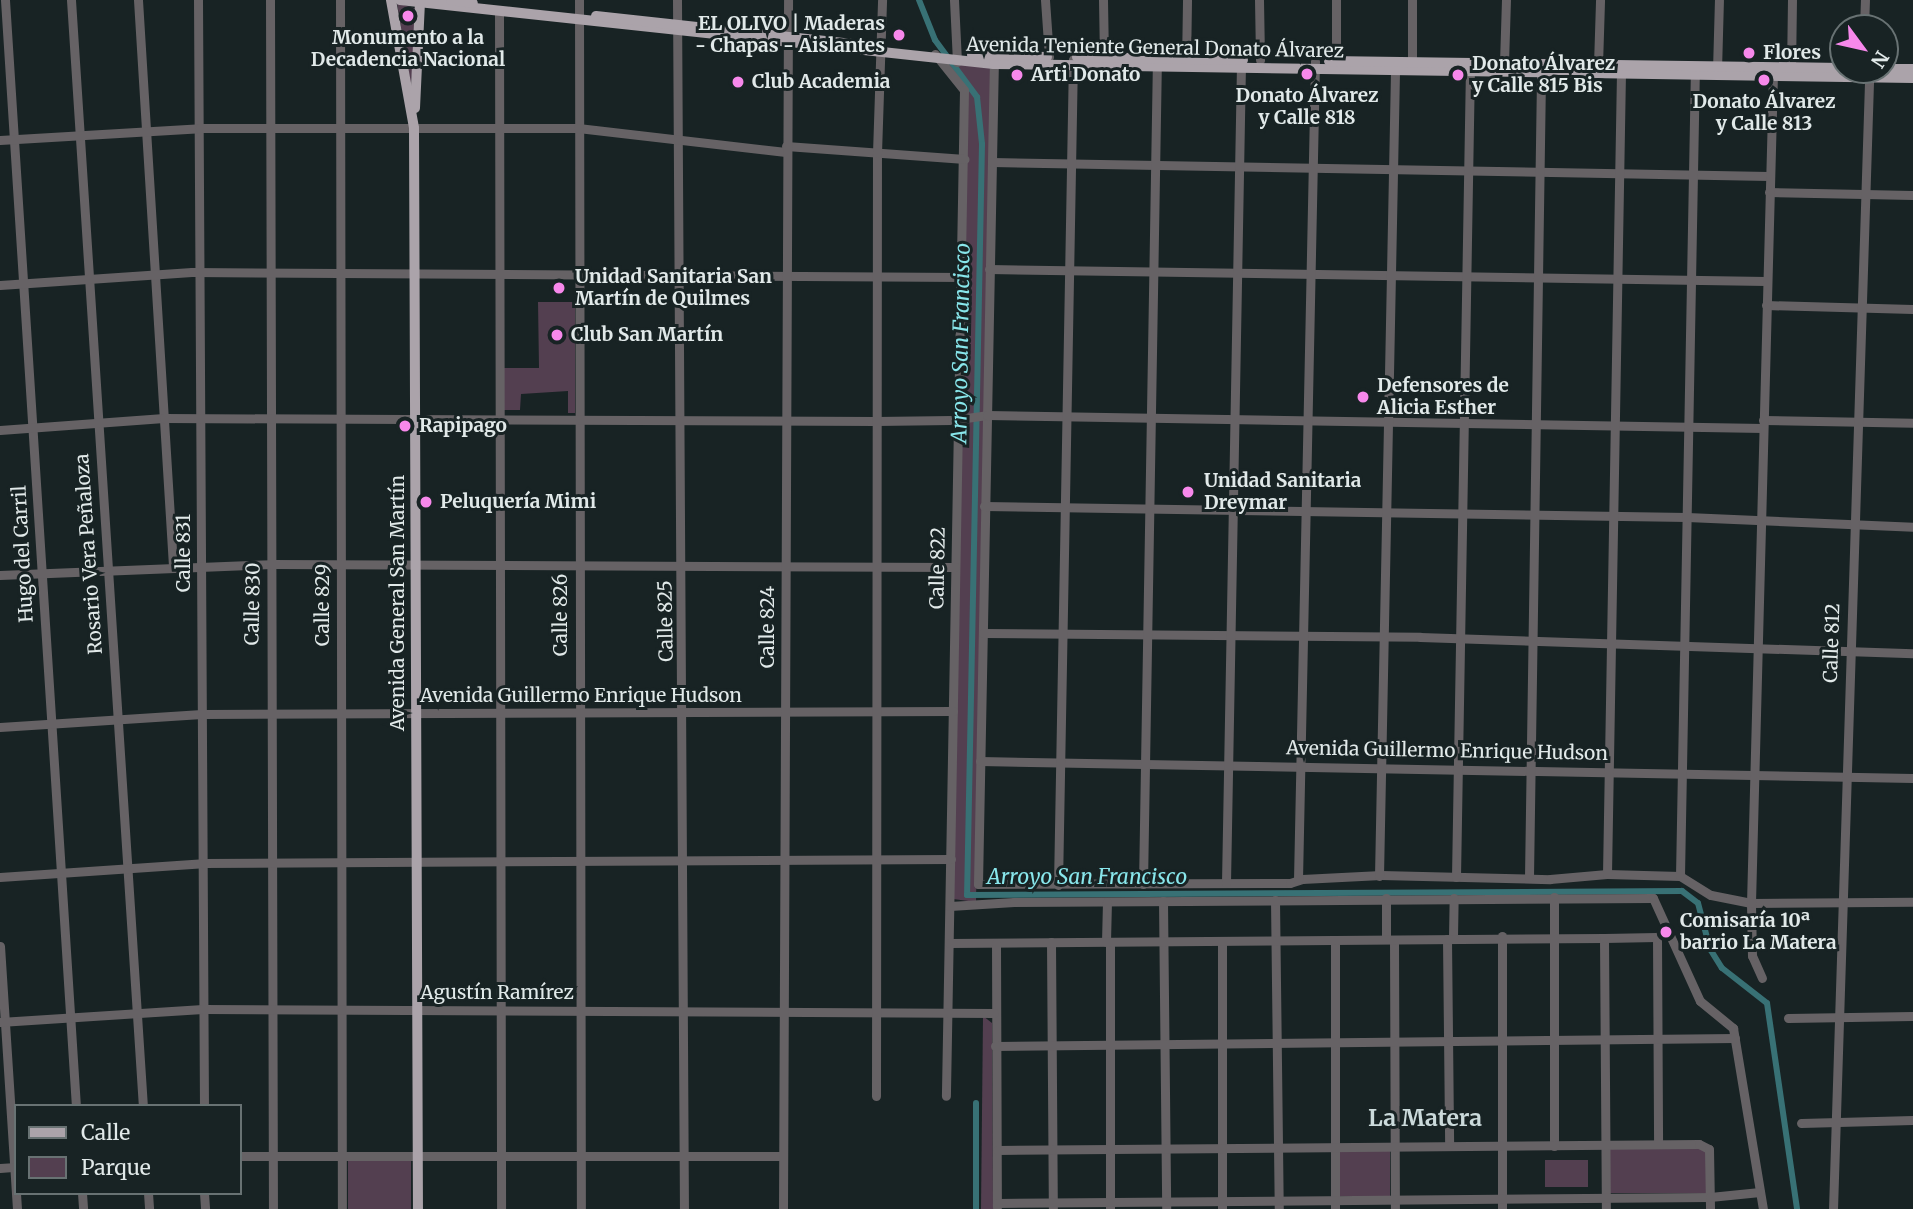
<!DOCTYPE html>
<html>
<head>
<meta charset="utf-8">
<style>
  body { margin:0 }
  #map { position:relative; width:1913px; height:1209px; overflow:hidden; background:#182324; font-family:Merriweather,serif }
  div>[style] { position:absolute }
  .green>* { inset:0; background:#533f50; transform-origin:0 0 }
  .canal>* { height:6px; margin:-3px; padding:0 3px; transform-origin:3px; border-radius:3px; background:#387175 }
  .minor>* { height:9px; margin:-4.5px; padding:0 4.5px; transform-origin:4.5px; border-radius:4.5px; background:#666265 }
  .major>* { height:10px; margin:-5px; padding:0 5px; transform-origin:5px; border-radius:5px; background:#aba3aa }
  .dots>* { width:19px; height:19px; translate:-50% -50%; box-sizing:border-box; border:4px solid #182324; border-radius:50% }
  span { translate:-50% -50%; white-space:nowrap; text-align:center; line-height:1.15; -webkit-text-stroke:6px #182324; paint-order:stroke }
  .poi-label { font-size:19px; color:#e1e9e9; font-weight:700 }
  .right { translate:-100% -50%; text-align:right }
  .left { translate:0 -50%; text-align:left }
  .street-label { font-size:19px; color:#e1e9e9 }
  .water-label { font-size:21px; color:#88e6eb; font-style:italic }
  .quarter-label { font-size:23px; color:#cbdadb; font-weight:700 }
  .legend { position:absolute; left:14px; top:1104px; width:228px; height:91px; box-sizing:border-box; background:#182324; border:2px solid #687273; margin:0; padding:9px 12px; list-style:none; font-size:21px; color:#e1e9e9 }
  .legend li { display:flex; align-items:center; gap:14px; height:35px }
  .legend b { width:35px; border:2px solid #687273 }
  .north { position:absolute; left:1829px; top:14px; width:70px; height:70px; box-sizing:border-box; background:#182324; border:2px solid #687273; border-radius:50%; rotate:123deg; font-size:19px; font-weight:700; line-height:28px; text-align:center; color:#e1e9e9 }
  .north::after { content:''; display:block; margin:auto; width:24px; height:32px; background:#f788eb; clip-path:polygon(50% 0,100% 100%,50% 72%,0 100%) }
</style>
</head>
<body>
<div id="map">
  <div class="green">
    <div style="clip-path:polygon(397px 3px,417px 9px,411px 87px)"></div>
    <div style="clip-path:polygon(949px 64px,991px 67px,976px 902px,953px 899px,968px 95px)"></div>
    <div style="clip-path:polygon(538px 302px,575px 302px,575px 413px,568px 413px,568px 391px,521px 394px,520px 410px,502px 410px,503px 368px,539px 368px)"></div>
    <div style="clip-path:polygon(983px 1016px,992px 1023px,993px 1209px,981px 1209px)"></div>
    <div style="left:1706px;top:1148px;width:45px;height:96px;rotate:90deg"></div>
    <div style="left:1338px;top:1149px;width:52px;height:47px"></div>
    <div style="left:1545px;top:1160px;width:43px;height:27px"></div>
    <div style="left:348px;top:1161px;width:63px;height:48px"></div>
  </div>
  <div class="canal">
    <div style="left:919px;top:0;width:43px;rotate:68.2deg"></div>
    <div style="left:935px;top:40px;width:71px;rotate:53.6deg"></div>
    <div style="left:977px;top:97px;width:47px;rotate:83.9deg"></div>
    <div style="left:982px;top:144px;width:751px;rotate:91.14deg"></div>
    <div style="left:967px;top:895px;width:715px;rotate:-0.32deg"></div>
    <div style="left:1682px;top:891px;width:20px;rotate:37deg"></div>
    <div style="left:1698px;top:903px;width:48px;rotate:75.4deg"></div>
    <div style="left:1710px;top:949px;width:22px;rotate:58deg"></div>
    <div style="left:1722px;top:968px;width:57px;rotate:37.9deg"></div>
    <div style="left:1767px;top:1003px;width:208px;rotate:81.7deg"></div>
    <div style="left:976px;top:1103px;width:106px;rotate:90deg"></div>
  </div>
  <div class="minor">
    <div style="left:5px;top:0;width:1108px;rotate:86.33deg"></div>
    <div style="left:71px;top:0;width:1108px;rotate:86.28deg"></div>
    <div style="left:138px;top:0;width:566px;rotate:86.46deg"></div>
    <div style="left:198px;top:0;width:1106px;rotate:89.69deg"></div>
    <div style="left:270px;top:0;width:1209px;rotate:89.86deg"></div>
    <div style="left:340px;top:0;width:1209px;rotate:89.91deg"></div>
    <div style="left:579px;top:0;width:1209px;rotate:89.91deg"></div>
    <div style="left:677px;top:0;width:1209px;rotate:89.67deg"></div>
    <div style="left:954px;top:0;width:62px;rotate:87.2deg"></div>
    <div style="left:1045px;top:0;width:57px;rotate:86deg"></div>
    <div style="left:1103px;top:0;width:58px;rotate:89deg"></div>
    <div style="left:1259px;top:0;width:60px;rotate:89deg"></div>
    <div style="left:499px;top:13px;width:1196px;rotate:89.9deg"></div>
    <div style="left:1864px;top:28px;width:28px;rotate:-88deg"></div>
    <div style="left:935px;top:54px;width:46px;rotate:51.1deg"></div>
    <div style="left:964px;top:90px;width:1006px;rotate:91.03deg"></div>
    <div style="left:994px;top:58px;width:826px;rotate:91.11deg"></div>
    <div style="left:978px;top:884px;width:312px;rotate:-0.2deg"></div>
    <div style="left:1290px;top:883px;width:13px;rotate:-18deg"></div>
    <div style="left:1302px;top:879px;width:79px;rotate:-2.9deg"></div>
    <div style="left:1381px;top:875px;width:169px;rotate:1.4deg"></div>
    <div style="left:1550px;top:879px;width:57px;rotate:-5deg"></div>
    <div style="left:1607px;top:874px;width:73px;rotate:1.6deg"></div>
    <div style="left:1680px;top:876px;width:36px;rotate:32deg"></div>
    <div style="left:1711px;top:895px;width:41px;rotate:11.3deg"></div>
    <div style="left:1751px;top:903px;width:162px;rotate:-0.4deg"></div>
    <div style="left:1412px;top:62px;width:62px;rotate:-90deg"></div>
    <div style="left:1504px;top:63px;width:63px;rotate:-88.2deg"></div>
    <div style="left:1186px;top:65px;width:65px;rotate:-89.1deg"></div>
    <div style="left:1598px;top:65px;width:65px;rotate:-88.2deg"></div>
    <div style="left:1336px;top:67px;width:67px;rotate:-90deg"></div>
    <div style="left:1717px;top:70px;width:70px;rotate:-88.4deg"></div>
    <div style="left:1791px;top:71px;width:71px;rotate:-89.2deg"></div>
    <div style="left:0;top:140px;width:200px;rotate:-3.4deg"></div>
    <div style="left:200px;top:128px;width:378px"></div>
    <div style="left:578px;top:128px;width:209px;rotate:6.6deg"></div>
    <div style="left:786px;top:146px;width:179px;rotate:4.2deg"></div>
    <div style="left:992px;top:162px;width:777px;rotate:1.03deg"></div>
    <div style="left:1769px;top:192px;width:144px;rotate:1.2deg"></div>
    <div style="left:989px;top:269px;width:777px;rotate:0.88deg"></div>
    <div style="left:0;top:285px;width:192px;rotate:-3.9deg"></div>
    <div style="left:192px;top:272px;width:771px;rotate:0.37deg"></div>
    <div style="left:1766px;top:305px;width:147px;rotate:1.6deg"></div>
    <div style="left:1763px;top:420px;width:150px;rotate:1.1deg"></div>
    <div style="left:0;top:430px;width:164px;rotate:-4.2deg"></div>
    <div style="left:164px;top:418px;width:712px;rotate:0.24deg"></div>
    <div style="left:876px;top:421px;width:76px;rotate:-0.8deg"></div>
    <div style="left:952px;top:420px;width:35px;rotate:-8deg"></div>
    <div style="left:987px;top:415px;width:776px;rotate:0.96deg"></div>
    <div style="left:984px;top:506px;width:703px;rotate:0.9deg"></div>
    <div style="left:1687px;top:517px;width:226px;rotate:2.5deg"></div>
    <div style="left:0;top:575px;width:271px;rotate:-2.3deg"></div>
    <div style="left:271px;top:564px;width:684px;rotate:0.25deg"></div>
    <div style="left:983px;top:633px;width:437px;rotate:0.5deg"></div>
    <div style="left:1420px;top:637px;width:493px;rotate:1.9deg"></div>
    <div style="left:0;top:727px;width:202px;rotate:-3.7deg"></div>
    <div style="left:202px;top:714px;width:751px;rotate:-0.23deg"></div>
    <div style="left:980px;top:761px;width:933px;rotate:1.04deg"></div>
    <div style="left:1607px;top:874px;width:800px;rotate:-89deg"></div>
    <div style="left:1379px;top:876px;width:806px;rotate:-88.86deg"></div>
    <div style="left:1680px;top:876px;width:807px;rotate:-88.94deg"></div>
    <div style="left:0;top:877px;width:203px;rotate:-3.9deg"></div>
    <div style="left:203px;top:863px;width:748px;rotate:-0.31deg"></div>
    <div style="left:1456px;top:877px;width:812px;rotate:-89.01deg"></div>
    <div style="left:1529px;top:877px;width:804px;rotate:-89.14deg"></div>
    <div style="left:1298px;top:880px;width:819px;rotate:-88.81deg"></div>
    <div style="left:1226px;top:883px;width:821px;rotate:-88.95deg"></div>
    <div style="left:1143px;top:884px;width:824px;rotate:-89.03deg"></div>
    <div style="left:1058px;top:885px;width:826px;rotate:-88.96deg"></div>
    <div style="left:1386px;top:898px;width:41px;rotate:90deg"></div>
    <div style="left:1275px;top:900px;width:309px;rotate:89.3deg"></div>
    <div style="left:1163px;top:901px;width:308px;rotate:89.4deg"></div>
    <div style="left:950px;top:906px;width:64px;rotate:-3.6deg"></div>
    <div style="left:1014px;top:902px;width:639px;rotate:-0.36deg"></div>
    <div style="left:1653px;top:898px;width:113px;rotate:65.5deg"></div>
    <div style="left:1700px;top:1001px;width:43px;rotate:39.3deg"></div>
    <div style="left:1733px;top:1028px;width:183px;rotate:80.6deg"></div>
    <div style="left:1502px;top:936px;width:273px;rotate:90deg"></div>
    <div style="left:1453px;top:937px;width:39px;rotate:-89deg"></div>
    <div style="left:1657px;top:937px;width:207px;rotate:89.7deg"></div>
    <div style="left:1604px;top:938px;width:271px;rotate:89.6deg"></div>
    <div style="left:1447px;top:939px;width:207px;rotate:89.4deg"></div>
    <div style="left:1335px;top:940px;width:269px;rotate:90deg"></div>
    <div style="left:1394px;top:940px;width:269px;rotate:89.8deg"></div>
    <div style="left:1222px;top:941px;width:268px;rotate:90deg"></div>
    <div style="left:1051px;top:942px;width:267px;rotate:89.6deg"></div>
    <div style="left:1106px;top:942px;width:40px;rotate:-88.6deg"></div>
    <div style="left:1110px;top:942px;width:267px;rotate:90deg"></div>
    <div style="left:949px;top:943px;width:655px;rotate:-0.44deg"></div>
    <div style="left:1604px;top:938px;width:53px;rotate:-1.1deg"></div>
    <div style="left:1657px;top:937px;width:10px;rotate:-29deg"></div>
    <div style="left:996px;top:943px;width:264px;rotate:89.8deg"></div>
    <div style="left:0;top:946px;width:264px;rotate:86.3deg"></div>
    <div style="left:1762px;top:978px;width:24px;rotate:-114deg"></div>
    <div style="left:1752px;top:956px;width:53px;rotate:-91.1deg"></div>
    <div style="left:1751px;top:903px;width:827px;rotate:-88.48deg"></div>
    <div style="left:1788px;top:1018px;width:125px;rotate:-0.9deg"></div>
    <div style="left:0;top:1022px;width:203px;rotate:-3.7deg"></div>
    <div style="left:203px;top:1009px;width:791px;rotate:0.29deg"></div>
    <div style="left:995px;top:1046px;width:740px;rotate:-0.62deg"></div>
    <div style="left:876px;top:1096px;width:943px;rotate:-89.94deg"></div>
    <div style="left:877px;top:153px;width:153px;rotate:-88.1deg"></div>
    <div style="left:1801px;top:1123px;width:112px;rotate:-1.5deg"></div>
    <div style="left:1554px;top:1146px;width:249px;rotate:-90deg"></div>
    <div style="left:997px;top:1150px;width:702px;rotate:-0.49deg"></div>
    <div style="left:1699px;top:1144px;width:11px;rotate:27deg"></div>
    <div style="left:1709px;top:1149px;width:60px;rotate:89deg"></div>
    <div style="left:240px;top:1156px;width:543px"></div>
    <div style="left:0;top:1168px;width:16px;rotate:-4deg"></div>
    <div style="left:82px;top:1193px;width:16px;rotate:86deg"></div>
    <div style="left:148px;top:1193px;width:16px;rotate:86deg"></div>
    <div style="left:204px;top:1193px;width:16px;rotate:86deg"></div>
    <div style="left:997px;top:1203px;width:713px;rotate:-0.48deg"></div>
    <div style="left:1710px;top:1197px;width:50px;rotate:-5.7deg"></div>
    <div style="left:783px;top:1209px;width:1209px;rotate:-89.76deg"></div>
    <div style="left:1833px;top:1209px;width:1128px;rotate:-88.17deg"></div>
    <div style="left:1869px;top:82px;width:13px;rotate:-108deg"></div>
  </div>
  <div class="major">
    <div style="left:391px;top:0;width:130px;rotate:79.8deg"></div>
    <div style="left:414px;top:128px;width:1081px;rotate:89.79deg"></div>
    <div style="left:400px;top:0;width:597px;rotate:6.15deg"></div>
    <div style="left:994px;top:64px;width:919px;rotate:0.87deg"></div>
    <div style="left:451px;top:0;width:22px;rotate:8deg"></div>
    <div style="left:596px;top:16px;width:258px;rotate:6.2deg"></div>
    <div style="left:972px;top:55px;width:75px;rotate:1.5deg"></div>
    <div style="left:1077px;top:57px;width:166px;rotate:1deg"></div>
    <div style="left:1329px;top:61px;width:514px;rotate:0.78deg"></div>
    <div style="left:1885px;top:69px;width:28px"></div>
    <div style="left:415px;top:108px;width:108px;rotate:-87.3deg"></div>
  </div>
  <div class="dots">
    <div style="left:408px;top:16px;background:#f788eb"></div>
    <div style="left:899px;top:35px;background:#f788eb"></div>
    <div style="left:1749px;top:53px;background:#f788eb"></div>
    <div style="left:1307px;top:74px;background:#f788eb"></div>
    <div style="left:1017px;top:75px;background:#f788eb"></div>
    <div style="left:1458px;top:75px;background:#f788eb"></div>
    <div style="left:1764px;top:80px;background:#f788eb"></div>
    <div style="left:738px;top:82px;background:#f788eb"></div>
    <div style="left:559px;top:288px;background:#f788eb"></div>
    <div style="left:557px;top:335px;background:#f788eb"></div>
    <div style="left:1363px;top:397px;background:#f788eb"></div>
    <div style="left:405px;top:426px;background:#f788eb"></div>
    <div style="left:1188px;top:492px;background:#f788eb"></div>
    <div style="left:426px;top:502px;background:#f788eb"></div>
    <div style="left:1666px;top:932px;background:#f788eb"></div>
  </div>
  <div class="poi-label">
    <span class="right" style="left:885px;top:35px">EL OLIVO | Maderas<br>- Chapas - Aislantes</span>
    <span style="left:408px;top:49px">Monumento a la<br>Decadencia Nacional</span>
    <span class="left" style="left:1763px;top:53px">Flores</span>
    <span class="left" style="left:1472px;top:75px">Donato Álvarez<br>y Calle 815 Bis</span>
    <span class="left" style="left:1031px;top:75px">Arti Donato</span>
    <span class="left" style="left:752px;top:82px">Club Academia</span>
    <span style="left:1307px;top:107px">Donato Álvarez<br>y Calle 818</span>
    <span style="left:1764px;top:113px">Donato Álvarez<br>y Calle 813</span>
    <span class="left" style="left:575px;top:288px">Unidad Sanitaria San<br>Martín de Quilmes</span>
    <span class="left" style="left:571px;top:335px">Club San Martín</span>
    <span class="left" style="left:1377px;top:397px">Defensores de<br>Alicia Esther</span>
    <span class="left" style="left:419px;top:426px">Rapipago</span>
    <span class="left" style="left:1204px;top:492px">Unidad Sanitaria<br>Dreymar</span>
    <span class="left" style="left:440px;top:502px">Peluquería Mimi</span>
    <span class="left" style="left:1680px;top:932px">Comisaría 10ª<br>barrio La Matera</span>
  </div>
  <div class="street-label">
    <span style="left:1155px;top:48px;rotate:1deg">Avenida Teniente General Donato Álvarez</span>
    <span style="left:184px;top:553px;rotate:-90deg">Calle 831</span>
    <span style="left:23px;top:554px;rotate:-93deg">Hugo del Carril</span>
    <span style="left:89px;top:554px;rotate:-94deg">Rosario Vera Peñaloza</span>
    <span style="left:938px;top:568px;rotate:-89deg">Calle 822</span>
    <span style="left:398px;top:603px;rotate:-90deg">Avenida General San Martín</span>
    <span style="left:253px;top:604px;rotate:-89deg">Calle 830</span>
    <span style="left:323px;top:605px;rotate:-90deg">Calle 829</span>
    <span style="left:561px;top:615px;rotate:-90deg">Calle 826</span>
    <span style="left:666px;top:621px;rotate:-91deg">Calle 825</span>
    <span style="left:768px;top:627px;rotate:-90deg">Calle 824</span>
    <span style="left:1832px;top:643px;rotate:-88deg">Calle 812</span>
    <span style="left:581px;top:696px">Avenida Guillermo Enrique Hudson</span>
    <span style="left:1447px;top:751px;rotate:1deg">Avenida Guillermo Enrique Hudson</span>
    <span style="left:497px;top:993px">Agustín Ramírez</span>
  </div>
  <div class="water-label">
    <span style="left:961px;top:343px;rotate:-89deg">Arroyo San Francisco</span>
    <span style="left:1087px;top:877px">Arroyo San Francisco</span>
  </div>
  <div class="quarter-label">
    <span style="left:1425px;top:1118px">La Matera</span>
  </div>
  <ul class="legend">
  <li><b style="height:9px;background:#aba3aa"></b>Calle</li>
  <li><b style="height:19px;background:#533f50"></b>Parque</li>
  </ul>
  <div class="north">N</div>
</div>
</body>
</html>
